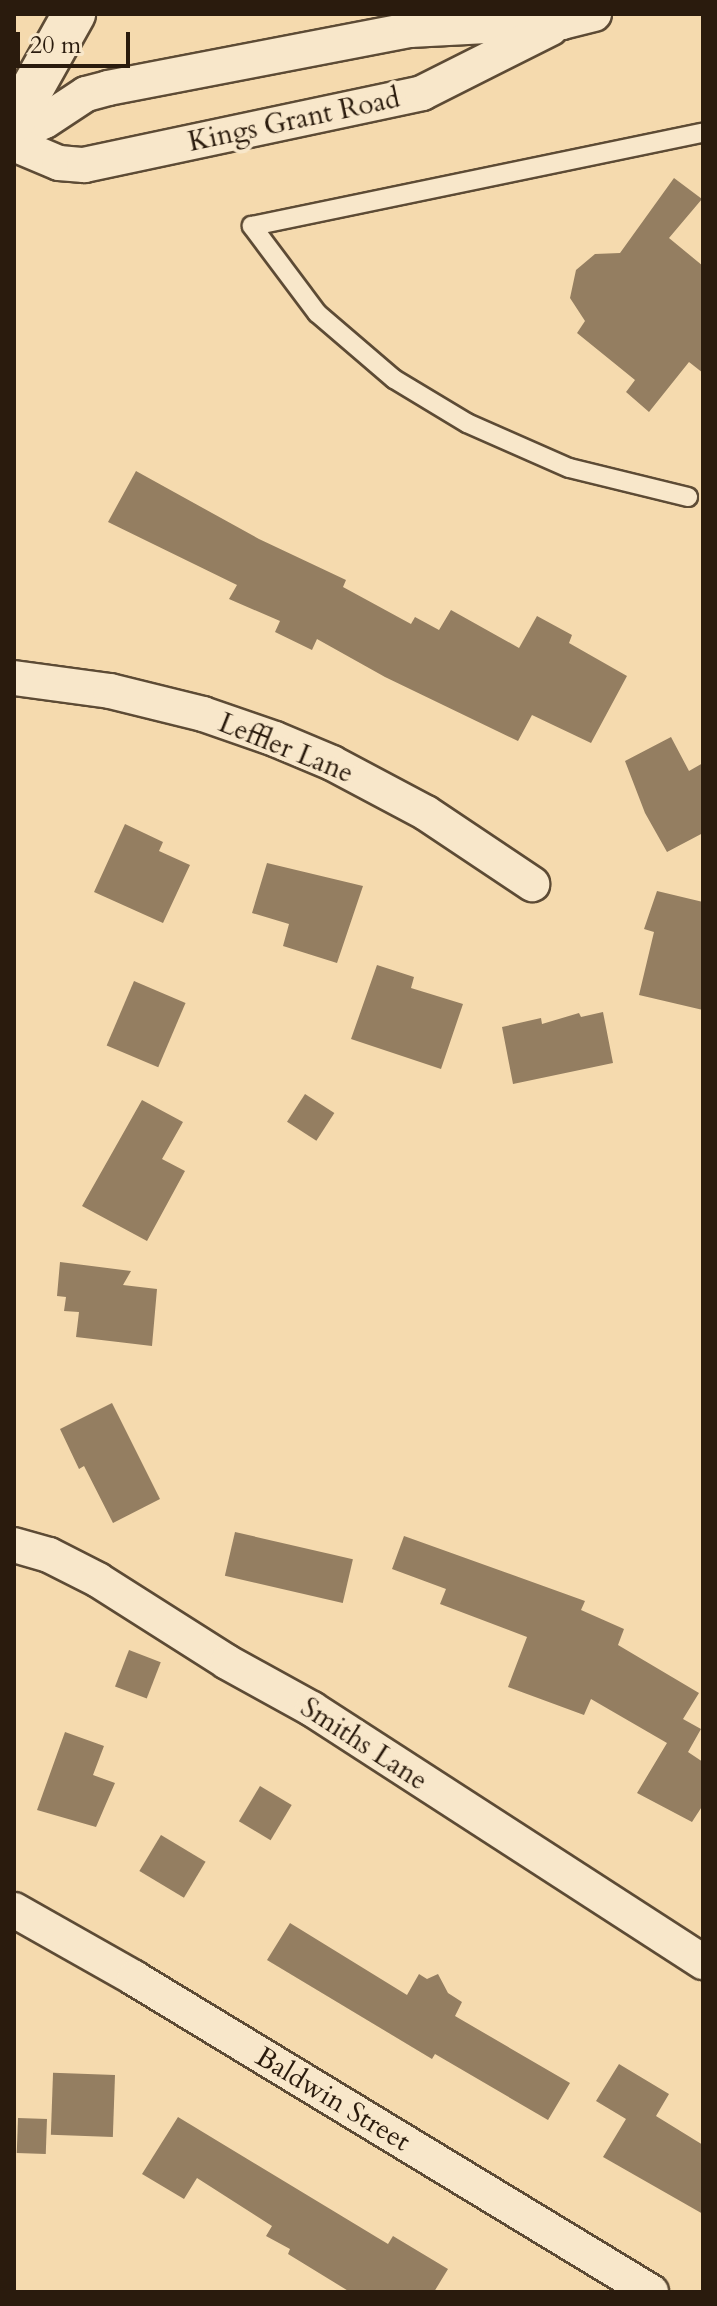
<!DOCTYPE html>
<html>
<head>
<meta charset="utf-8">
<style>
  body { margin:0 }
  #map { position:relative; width:717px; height:2306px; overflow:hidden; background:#f5daae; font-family:Cardo,serif }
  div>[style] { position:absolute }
  .building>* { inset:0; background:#947e61; transform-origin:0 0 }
  .roads { filter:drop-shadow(2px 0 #5d4b35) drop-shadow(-2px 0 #5d4b35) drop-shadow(0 2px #5d4b35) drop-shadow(0 -2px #5d4b35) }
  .service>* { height:18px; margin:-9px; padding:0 9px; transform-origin:9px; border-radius:9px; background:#f8e7ca }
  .minor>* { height:34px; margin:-17px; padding:0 17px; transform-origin:17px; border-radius:17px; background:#f8e7ca }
  .tertiary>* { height:42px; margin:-21px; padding:0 21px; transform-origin:21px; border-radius:21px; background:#f8e7ca }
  span { translate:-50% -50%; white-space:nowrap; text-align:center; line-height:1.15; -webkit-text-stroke:8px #f8e7ca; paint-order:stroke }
  .street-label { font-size:28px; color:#2a1b0d }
  .frame { position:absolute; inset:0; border:16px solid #2a1b0d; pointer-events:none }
  .scale { position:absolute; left:16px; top:32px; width:114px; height:36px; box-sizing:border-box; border:4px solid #2a1b0d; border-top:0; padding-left:10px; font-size:24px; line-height:28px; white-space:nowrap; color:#2a1b0d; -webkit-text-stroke:6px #f8e7ca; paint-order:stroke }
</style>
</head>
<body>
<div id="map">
  <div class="building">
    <div style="clip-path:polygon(674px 178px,702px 199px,669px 238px,703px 266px,703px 373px,689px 362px,649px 412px,626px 392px,635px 380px,577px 333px,585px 321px,570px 298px,576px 270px,595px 254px,620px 253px)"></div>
    <div style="clip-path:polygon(136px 471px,259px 539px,346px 580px,343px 587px,411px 624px,415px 617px,439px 630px,451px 610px,519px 648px,537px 616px,572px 635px,569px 643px,627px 676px,591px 743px,532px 715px,518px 741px,385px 677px,317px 639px,312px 650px,275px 632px,280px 621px,229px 599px,237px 585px,108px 522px)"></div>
    <div style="clip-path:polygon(671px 737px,689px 771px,703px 763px,703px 833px,667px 852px,645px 813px,625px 761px)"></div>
    <div style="clip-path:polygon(125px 824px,163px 842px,159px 851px,190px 865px,163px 923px,94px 892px)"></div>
    <div style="clip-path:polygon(267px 863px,363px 886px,337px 963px,283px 946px,289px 924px,252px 913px)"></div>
    <div style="clip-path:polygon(657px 891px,703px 902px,703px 1010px,639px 995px,654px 932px,644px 929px)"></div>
    <div style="clip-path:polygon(377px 965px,414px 977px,411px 988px,463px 1004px,441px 1069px,351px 1039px)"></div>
    <div style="left:134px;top:981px;width:56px;height:70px;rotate:23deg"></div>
    <div style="clip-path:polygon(603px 1012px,613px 1063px,513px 1084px,502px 1027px,541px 1018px,542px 1024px,579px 1013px,581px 1017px)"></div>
    <div style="left:305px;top:1094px;width:35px;height:33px;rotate:33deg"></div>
    <div style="clip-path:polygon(142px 1100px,183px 1122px,162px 1159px,185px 1171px,147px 1241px,82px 1206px)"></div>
    <div style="clip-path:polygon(60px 1262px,131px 1271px,123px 1285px,157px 1289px,152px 1346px,76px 1337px,79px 1312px,64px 1311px,66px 1297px,57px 1296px)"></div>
    <div style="clip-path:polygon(112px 1403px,160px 1499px,113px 1523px,84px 1466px,79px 1469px,60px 1429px)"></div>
    <div style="left:235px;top:1532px;width:121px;height:45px;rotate:13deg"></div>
    <div style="clip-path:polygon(404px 1536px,585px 1601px,581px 1610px,624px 1629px,618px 1645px,699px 1693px,683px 1719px,701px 1729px,688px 1752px,703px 1762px,703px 1805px,692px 1822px,637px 1793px,667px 1743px,591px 1699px,584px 1715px,508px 1687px,527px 1637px,440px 1604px,446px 1589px,392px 1569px)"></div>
    <div style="left:129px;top:1650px;width:34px;height:39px;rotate:21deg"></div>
    <div style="clip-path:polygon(65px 1732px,104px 1746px,93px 1775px,115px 1783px,96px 1827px,37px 1810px)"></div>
    <div style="left:260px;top:1786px;width:37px;height:41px;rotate:31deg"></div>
    <div style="left:161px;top:1835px;width:52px;height:42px;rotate:31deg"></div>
    <div style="clip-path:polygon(290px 1923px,407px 1995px,419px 1974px,427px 1979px,438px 1974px,448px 1993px,462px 2002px,455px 2016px,570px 2083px,548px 2120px,435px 2054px,432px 2059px,267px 1960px)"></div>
    <div style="clip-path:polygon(619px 2064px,669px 2094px,656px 2116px,703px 2145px,703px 2214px,603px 2157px,626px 2119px,596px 2101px)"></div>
    <div style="left:115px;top:2075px;width:62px;height:62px;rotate:92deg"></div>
    <div style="clip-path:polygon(178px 2117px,388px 2244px,393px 2236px,448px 2269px,434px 2292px,350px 2292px,288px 2254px,290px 2249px,266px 2236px,272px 2226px,197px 2178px,184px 2199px,142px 2174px)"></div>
    <div style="left:18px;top:2118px;width:29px;height:35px;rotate:2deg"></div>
  </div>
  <div class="roads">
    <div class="service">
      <div style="left:688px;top:497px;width:122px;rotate:-166.3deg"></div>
      <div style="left:569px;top:468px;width:111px;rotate:-156.2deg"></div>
      <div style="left:467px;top:423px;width:85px;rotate:-148.9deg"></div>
      <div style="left:394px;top:379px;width:101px;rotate:-139.4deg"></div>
      <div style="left:317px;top:313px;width:109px;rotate:-126.8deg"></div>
      <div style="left:252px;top:226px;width:460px;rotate:-11.7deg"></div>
    </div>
    <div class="minor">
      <div style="left:14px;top:136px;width:34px;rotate:-26deg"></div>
      <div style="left:45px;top:121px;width:49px;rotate:-33.4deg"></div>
      <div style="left:86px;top:94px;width:23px;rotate:-15deg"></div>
      <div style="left:108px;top:88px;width:308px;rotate:-10.9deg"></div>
      <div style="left:410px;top:30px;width:152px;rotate:-3deg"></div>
      <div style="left:562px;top:22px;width:33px;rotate:-14deg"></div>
      <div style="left:14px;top:144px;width:49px;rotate:22.9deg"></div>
      <div style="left:59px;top:163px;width:25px;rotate:5deg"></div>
      <div style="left:84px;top:165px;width:346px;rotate:-12deg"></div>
      <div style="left:422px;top:93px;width:144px;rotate:-26.7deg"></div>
      <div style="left:14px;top:678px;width:97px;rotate:7.7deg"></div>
      <div style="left:110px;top:691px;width:96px;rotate:13.9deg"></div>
      <div style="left:203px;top:714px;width:76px;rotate:19.1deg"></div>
      <div style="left:275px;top:739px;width:62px;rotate:22.8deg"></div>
      <div style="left:332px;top:763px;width:106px;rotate:28deg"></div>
      <div style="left:426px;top:813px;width:128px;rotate:33.8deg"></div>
      <div style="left:14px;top:1545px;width:36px;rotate:16deg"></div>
      <div style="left:49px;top:1555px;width:55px;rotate:27deg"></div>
      <div style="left:98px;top:1580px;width:153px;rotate:32.4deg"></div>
      <div style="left:227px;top:1662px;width:97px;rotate:28.9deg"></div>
      <div style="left:312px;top:1709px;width:466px;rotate:32.9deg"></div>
      <div style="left:14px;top:1910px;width:138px;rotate:29.5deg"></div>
      <div style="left:134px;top:1978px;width:605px;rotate:31.27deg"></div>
    </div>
    <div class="tertiary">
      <div style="left:14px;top:121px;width:123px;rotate:-60.7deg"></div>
    </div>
  </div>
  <div class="street-label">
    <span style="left:294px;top:120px;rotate:-12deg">Kings Grant Road</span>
    <span style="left:286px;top:748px;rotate:22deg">Leffler Lane</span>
    <span style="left:364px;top:1744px;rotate:33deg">Smiths Lane</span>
    <span style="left:333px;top:2099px;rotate:31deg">Baldwin Street</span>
  </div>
  <div class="frame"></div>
  <div class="scale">20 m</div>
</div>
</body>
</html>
